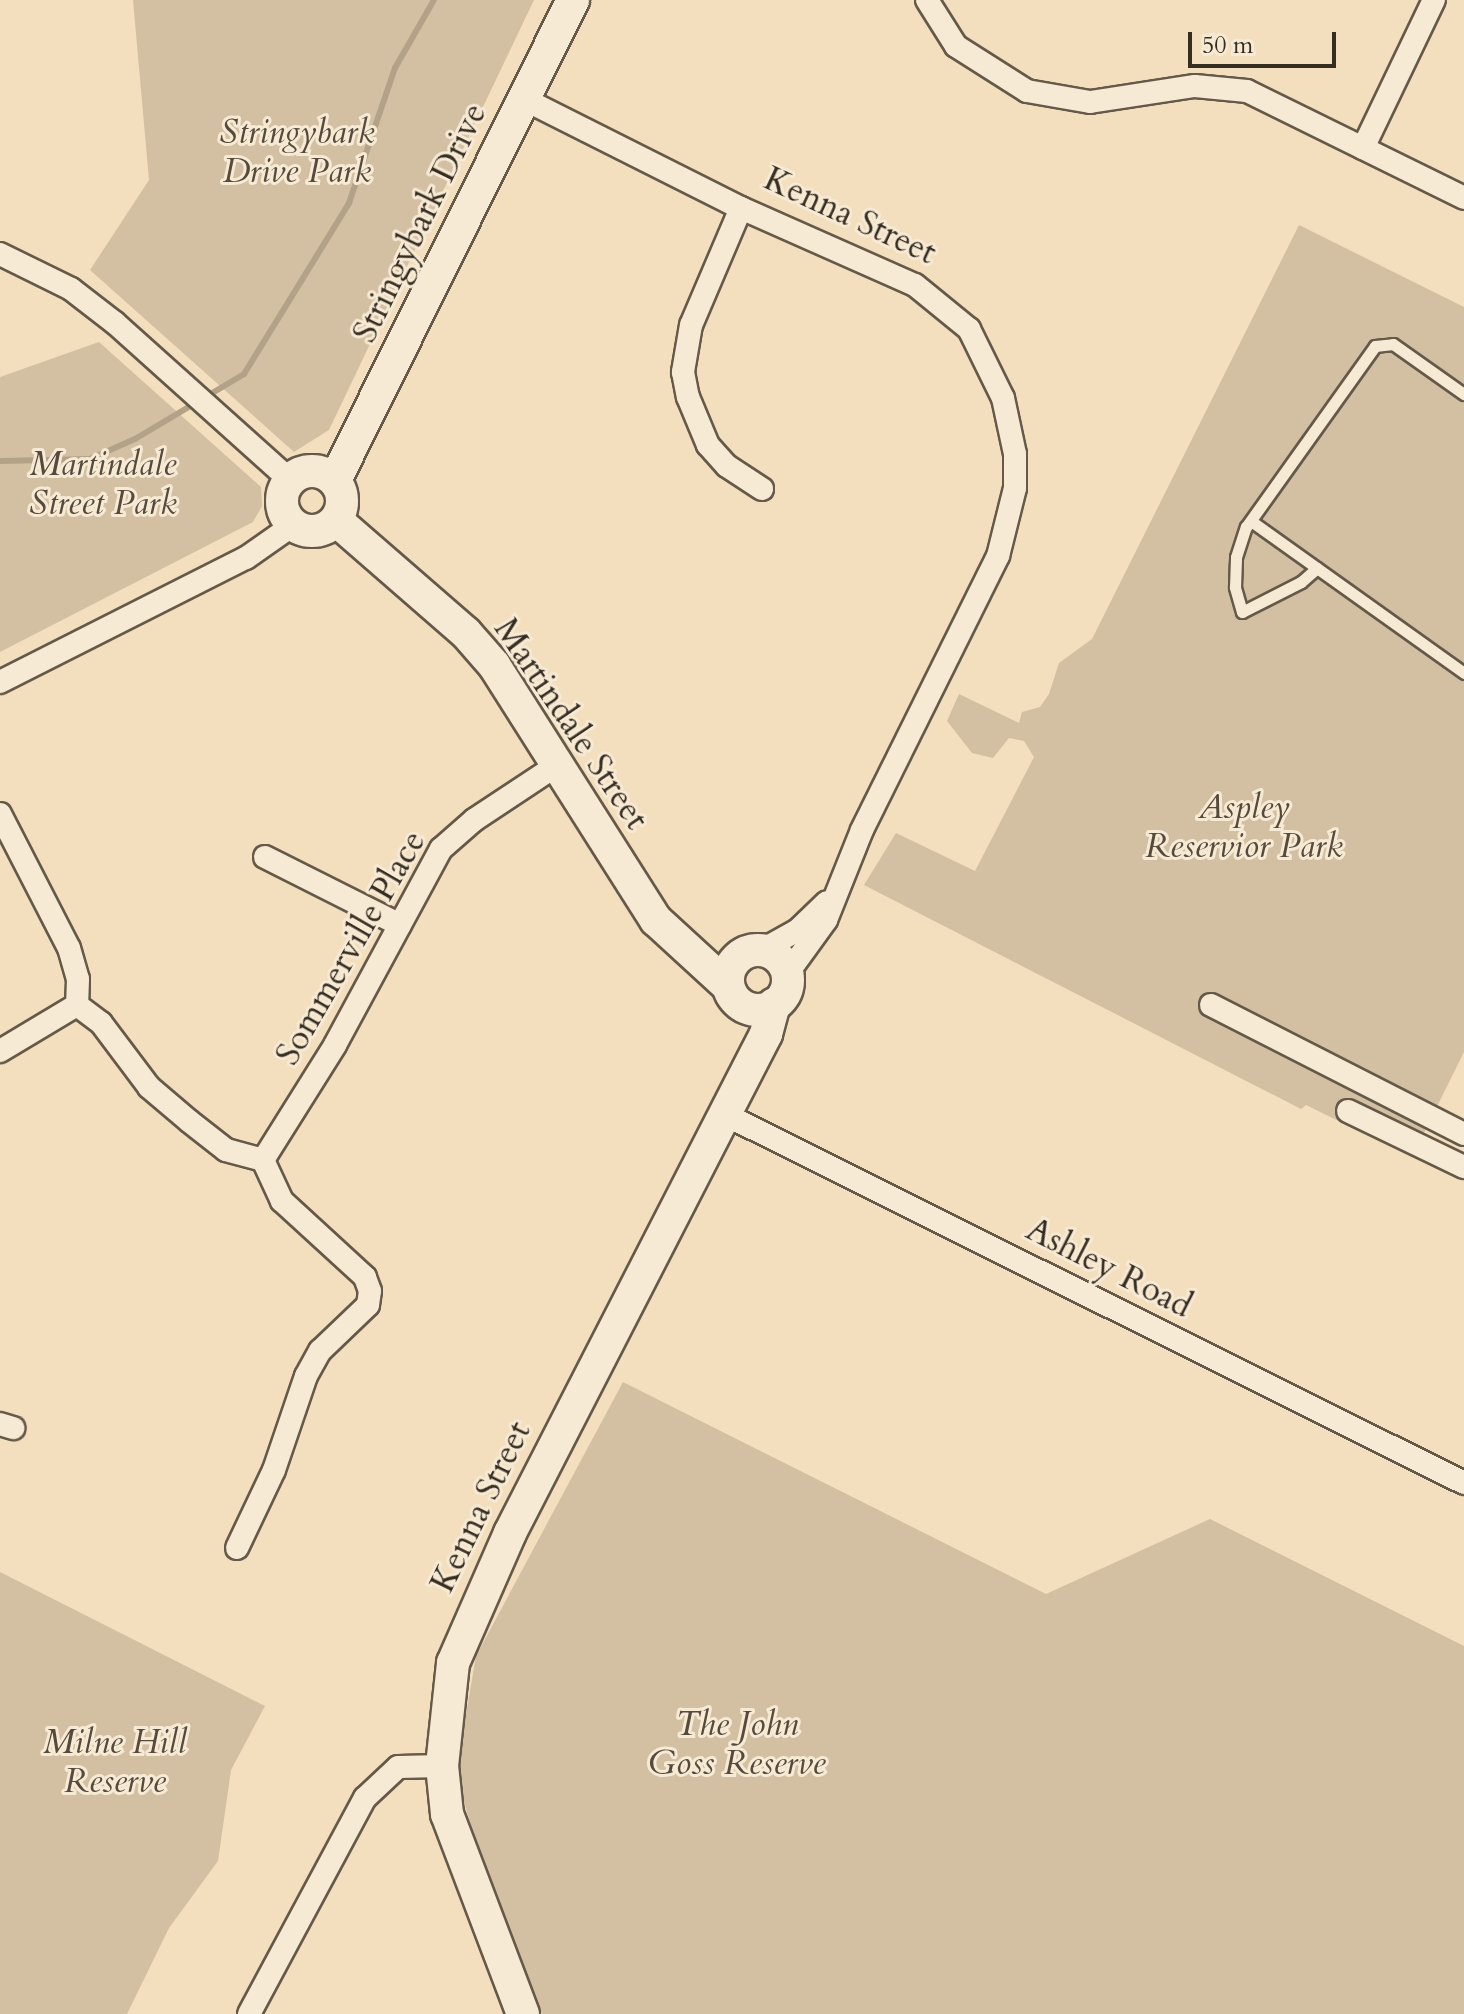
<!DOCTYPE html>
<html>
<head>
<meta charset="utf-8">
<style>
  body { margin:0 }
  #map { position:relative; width:1464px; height:2014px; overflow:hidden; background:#f3debd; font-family:Cardo,serif }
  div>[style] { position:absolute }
  .green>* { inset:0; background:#d3c0a3 }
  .stream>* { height:6px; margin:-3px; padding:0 3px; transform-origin:3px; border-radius:3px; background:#b3a288 }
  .roads { filter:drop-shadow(2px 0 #655949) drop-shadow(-2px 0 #655949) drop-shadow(0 2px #655949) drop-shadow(0 -2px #655949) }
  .lane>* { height:11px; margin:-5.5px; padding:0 5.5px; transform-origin:5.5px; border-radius:5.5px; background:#f7ead4 }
  .street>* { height:22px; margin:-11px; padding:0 11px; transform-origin:11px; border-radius:11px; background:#f7ead4 }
  .secondary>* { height:32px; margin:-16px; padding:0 16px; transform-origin:16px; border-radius:16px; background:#f7ead4 }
  .secondary>.ring { margin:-16px; padding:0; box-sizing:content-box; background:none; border:32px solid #f7ead4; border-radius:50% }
  span { translate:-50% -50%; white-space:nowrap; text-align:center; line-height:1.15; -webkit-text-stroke:6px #f7ead4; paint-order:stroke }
  .park-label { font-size:34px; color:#554a3c; font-style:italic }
  .street-label { font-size:34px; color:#362d22 }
  .scale { position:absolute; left:1188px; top:32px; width:148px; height:36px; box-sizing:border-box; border:4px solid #362d22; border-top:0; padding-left:10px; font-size:24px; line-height:28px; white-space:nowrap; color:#362d22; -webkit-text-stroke:6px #f7ead4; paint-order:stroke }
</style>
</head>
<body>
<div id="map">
  <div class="green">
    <div style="clip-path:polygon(133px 0,534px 0,329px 430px,294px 452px,90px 270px,149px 180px)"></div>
    <div style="clip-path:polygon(1299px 225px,1464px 307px,1464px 1052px,1412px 1157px,1306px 1105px,1301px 1109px,864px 885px,896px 833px,975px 871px,1034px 757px,1024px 741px,1009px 738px,993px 758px,972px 753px,947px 721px,959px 694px,1019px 723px,1022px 712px,1040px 707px,1049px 694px,1059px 663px,1092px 639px)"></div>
    <div style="clip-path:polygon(99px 342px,261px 487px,262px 506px,253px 522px,0 652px,0 377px)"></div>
    <div style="clip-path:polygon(623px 1382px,1046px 1594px,1210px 1519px,1464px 1646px,1464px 2014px,542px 2014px,497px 1918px,456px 1773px,476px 1656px)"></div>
    <div style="clip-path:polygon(0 1572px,265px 1706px,231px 1770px,218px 1861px,169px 1928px,127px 2014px,0 2014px)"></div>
  </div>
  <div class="stream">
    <div style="left:0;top:461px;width:90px;rotate:-1.3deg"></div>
    <div style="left:90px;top:459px;width:49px;rotate:-24deg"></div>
    <div style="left:135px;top:439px;width:127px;rotate:-30.8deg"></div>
    <div style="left:244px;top:374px;width:201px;rotate:-58.4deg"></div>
    <div style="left:349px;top:203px;width:143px;rotate:-71.2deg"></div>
    <div style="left:395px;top:68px;width:78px;rotate:-60.2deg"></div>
  </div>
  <div class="roads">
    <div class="lane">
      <div style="left:1251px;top:521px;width:262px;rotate:35.5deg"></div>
      <div style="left:1317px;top:568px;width:21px;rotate:139deg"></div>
      <div style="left:1301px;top:582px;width:66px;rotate:153deg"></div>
      <div style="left:1242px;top:612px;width:26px;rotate:-106deg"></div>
      <div style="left:1235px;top:587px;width:30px;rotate:-88deg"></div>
      <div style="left:1236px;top:557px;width:32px;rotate:-72deg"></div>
      <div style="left:1246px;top:527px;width:222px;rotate:-54.5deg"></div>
      <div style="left:1375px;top:346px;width:18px;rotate:-6deg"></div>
      <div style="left:1393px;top:344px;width:87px;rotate:35.2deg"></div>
    </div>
    <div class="street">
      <div style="left:927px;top:0;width:54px;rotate:57.8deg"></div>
      <div style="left:956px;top:46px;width:84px;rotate:32.4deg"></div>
      <div style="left:1027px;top:91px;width:64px;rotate:9.9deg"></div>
      <div style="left:1090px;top:102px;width:106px;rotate:-8.7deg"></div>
      <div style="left:1195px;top:86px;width:52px;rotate:5.5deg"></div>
      <div style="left:1247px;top:91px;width:242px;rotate:26.2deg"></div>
      <div style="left:524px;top:99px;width:243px;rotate:26.7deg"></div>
      <div style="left:741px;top:208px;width:190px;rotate:23.9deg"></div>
      <div style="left:915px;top:285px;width:70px;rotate:39.2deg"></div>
      <div style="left:969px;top:329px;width:77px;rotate:63.8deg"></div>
      <div style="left:1003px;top:398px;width:57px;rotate:77.9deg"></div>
      <div style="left:1015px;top:454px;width:34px;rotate:90deg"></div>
      <div style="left:1015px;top:488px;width:70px;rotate:104deg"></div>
      <div style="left:998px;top:556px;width:306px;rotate:116.4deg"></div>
      <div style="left:862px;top:830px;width:97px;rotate:111.8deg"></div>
      <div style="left:826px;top:920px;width:67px;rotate:125.8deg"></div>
      <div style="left:1363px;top:148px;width:164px;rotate:-64.4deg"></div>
      <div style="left:741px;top:208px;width:127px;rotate:113.1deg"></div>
      <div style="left:691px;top:325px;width:48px;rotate:99.7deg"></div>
      <div style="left:683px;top:372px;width:25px;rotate:79deg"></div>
      <div style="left:688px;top:397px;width:52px;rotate:67.4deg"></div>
      <div style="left:708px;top:445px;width:28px;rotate:48deg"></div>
      <div style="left:727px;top:466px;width:42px;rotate:33.3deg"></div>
      <div style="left:0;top:254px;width:79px;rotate:26.2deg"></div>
      <div style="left:71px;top:289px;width:56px;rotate:37.7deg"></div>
      <div style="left:115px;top:323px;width:235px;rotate:41.9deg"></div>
      <div style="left:0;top:682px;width:275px;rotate:-26.8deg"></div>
      <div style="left:246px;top:558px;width:57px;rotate:-35.1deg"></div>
      <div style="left:0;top:814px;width:151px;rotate:62.8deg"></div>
      <div style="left:69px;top:948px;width:32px;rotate:74deg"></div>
      <div style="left:78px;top:979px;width:26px;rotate:92deg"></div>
      <div style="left:77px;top:1005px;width:30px;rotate:37deg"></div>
      <div style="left:101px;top:1023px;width:80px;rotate:53.1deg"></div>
      <div style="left:149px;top:1087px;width:52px;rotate:40.4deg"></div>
      <div style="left:189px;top:1121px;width:47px;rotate:38.1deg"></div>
      <div style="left:226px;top:1150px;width:38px;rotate:15deg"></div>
      <div style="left:265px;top:857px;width:151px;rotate:26.7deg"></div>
      <div style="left:762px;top:950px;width:41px;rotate:-29.1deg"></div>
      <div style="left:798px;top:930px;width:40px;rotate:-44deg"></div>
      <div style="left:1211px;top:1005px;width:284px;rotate:27deg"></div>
      <div style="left:0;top:1051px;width:90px;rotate:-30.9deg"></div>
      <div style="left:1348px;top:1111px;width:129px;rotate:25.8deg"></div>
      <div style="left:724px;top:1114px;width:827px;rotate:26.5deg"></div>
      <div style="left:263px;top:1160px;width:136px;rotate:-57.9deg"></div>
      <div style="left:335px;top:1045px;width:223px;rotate:-61.6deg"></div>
      <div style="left:441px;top:849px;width:44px;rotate:-41.3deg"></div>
      <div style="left:474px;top:820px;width:103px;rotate:-33.5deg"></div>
      <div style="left:0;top:1424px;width:14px;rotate:17deg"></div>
      <div style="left:237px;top:1548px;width:86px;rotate:-64.6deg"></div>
      <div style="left:274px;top:1470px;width:99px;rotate:-71.2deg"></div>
      <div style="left:306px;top:1376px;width:29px;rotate:-61deg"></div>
      <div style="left:320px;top:1351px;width:66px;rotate:-43.8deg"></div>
      <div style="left:368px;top:1305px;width:14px;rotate:-82deg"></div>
      <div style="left:370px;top:1291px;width:15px;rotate:-110deg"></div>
      <div style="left:365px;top:1277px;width:113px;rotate:-137.5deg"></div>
      <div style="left:282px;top:1201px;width:45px;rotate:-114.9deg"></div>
      <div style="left:249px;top:2014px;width:245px;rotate:-61.8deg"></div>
      <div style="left:365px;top:1798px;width:45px;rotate:-43.2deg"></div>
      <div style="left:398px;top:1767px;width:44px;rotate:-1.3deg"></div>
    </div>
    <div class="secondary">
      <div class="ring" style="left:282px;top:471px;width:28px;height:28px"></div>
      <div style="left:335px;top:480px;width:536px;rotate:-63.63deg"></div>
      <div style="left:336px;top:520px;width:172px;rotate:41deg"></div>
      <div style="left:466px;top:633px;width:43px;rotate:48.8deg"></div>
      <div style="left:494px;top:665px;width:302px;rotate:57.6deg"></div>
      <div style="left:656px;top:920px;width:98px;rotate:42.5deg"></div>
      <div class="ring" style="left:728px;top:950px;width:28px;height:28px"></div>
      <div style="left:523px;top:2014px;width:214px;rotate:-110.8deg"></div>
      <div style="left:447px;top:1814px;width:48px;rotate:-95.9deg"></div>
      <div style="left:442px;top:1766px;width:104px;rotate:-83.9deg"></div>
      <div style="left:453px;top:1663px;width:142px;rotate:-66.3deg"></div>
      <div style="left:510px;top:1533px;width:561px;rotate:-62.84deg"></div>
      <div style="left:766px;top:1034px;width:31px;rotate:-75deg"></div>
    </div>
  </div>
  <div class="park-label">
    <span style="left:297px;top:152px">Stringybark<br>Drive Park</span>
    <span style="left:103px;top:484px">Martindale<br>Street Park</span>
    <span style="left:1244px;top:827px">Aspley<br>Reservior Park</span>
    <span style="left:737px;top:1744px">The John<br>Goss Reserve</span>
    <span style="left:115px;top:1762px">Milne Hill<br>Reserve</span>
  </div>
  <div class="street-label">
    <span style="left:850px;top:216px;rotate:25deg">Kenna Street</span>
    <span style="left:420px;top:223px;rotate:-64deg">Stringybark Drive</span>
    <span style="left:571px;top:724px;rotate:56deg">Martindale Street</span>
    <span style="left:351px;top:948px;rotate:-60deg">Sommerville Place</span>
    <span style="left:1109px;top:1268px;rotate:27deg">Ashley Road</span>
    <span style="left:481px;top:1507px;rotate:-64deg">Kenna Street</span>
  </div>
  <div class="scale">50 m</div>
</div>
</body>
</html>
